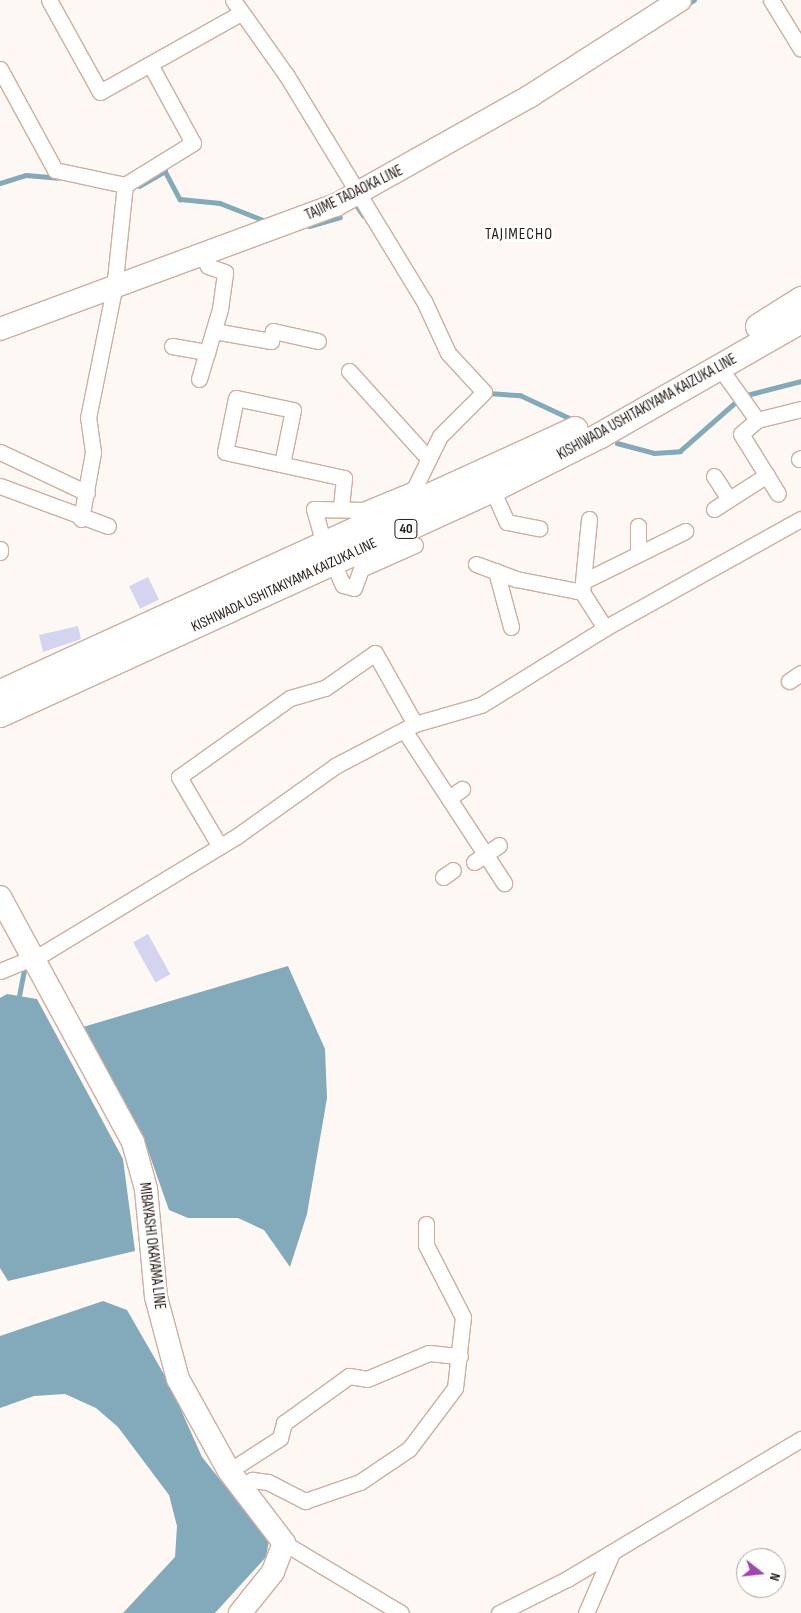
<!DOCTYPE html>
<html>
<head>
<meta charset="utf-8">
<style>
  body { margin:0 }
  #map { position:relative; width:801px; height:1613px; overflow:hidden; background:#fef8f4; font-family:"Sofia Sans Condensed",sans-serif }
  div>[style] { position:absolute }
  .water>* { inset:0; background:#82aabb }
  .stream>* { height:4.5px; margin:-2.25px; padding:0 2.25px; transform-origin:2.25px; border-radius:2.25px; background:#82aabb }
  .building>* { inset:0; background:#d4d4f1; transform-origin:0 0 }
  .roads { filter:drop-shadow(1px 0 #ccafa0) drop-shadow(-1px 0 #ccafa0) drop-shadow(0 1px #ccafa0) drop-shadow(0 -1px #ccafa0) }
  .minor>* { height:15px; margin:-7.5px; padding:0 7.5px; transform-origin:7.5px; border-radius:7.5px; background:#fff }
  .secondary>* { height:22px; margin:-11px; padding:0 11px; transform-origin:11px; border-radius:11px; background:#fff }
  .primary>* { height:25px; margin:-12.5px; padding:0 12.5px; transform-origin:12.5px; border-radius:12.5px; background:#fff }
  span { translate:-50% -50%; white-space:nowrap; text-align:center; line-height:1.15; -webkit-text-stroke:5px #fff; paint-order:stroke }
  .shield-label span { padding:1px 4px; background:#fff; border:1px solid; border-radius:4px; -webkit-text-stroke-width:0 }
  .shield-label { font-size:14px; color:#271d17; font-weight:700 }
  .street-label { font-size:15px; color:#271d17 }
  .neighbourhood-label { font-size:16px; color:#271d17; letter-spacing:1px }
  .north { position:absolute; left:736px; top:1548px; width:50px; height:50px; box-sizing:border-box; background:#fff; border:1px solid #a9a5a2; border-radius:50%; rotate:106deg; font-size:14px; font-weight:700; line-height:20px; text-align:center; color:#271d17 }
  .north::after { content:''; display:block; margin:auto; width:18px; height:22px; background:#a346b0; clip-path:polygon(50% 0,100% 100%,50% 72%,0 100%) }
</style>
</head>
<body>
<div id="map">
  <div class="water">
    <div style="clip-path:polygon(288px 966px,325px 1049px,327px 1098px,307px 1214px,290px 1267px,264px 1230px,238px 1218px,188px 1218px,169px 1210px,145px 1142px,83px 1027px)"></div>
    <div style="clip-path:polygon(7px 994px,37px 999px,123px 1159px,135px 1251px,8px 1281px,0 1268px,0 998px)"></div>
    <div style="clip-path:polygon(103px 1301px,127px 1310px,169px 1383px,202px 1457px,269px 1541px,266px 1557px,215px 1613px,123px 1613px,175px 1557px,177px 1526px,169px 1495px,118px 1427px,96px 1408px,65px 1394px,34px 1396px,0 1408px,0 1336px)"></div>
  </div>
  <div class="stream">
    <div style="left:686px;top:5px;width:9px;rotate:-32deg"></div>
    <div style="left:0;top:183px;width:27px;rotate:-17deg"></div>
    <div style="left:26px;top:175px;width:32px;rotate:5deg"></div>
    <div style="left:139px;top:186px;width:30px;rotate:-30deg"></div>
    <div style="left:165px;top:171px;width:32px;rotate:62deg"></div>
    <div style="left:180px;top:199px;width:40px;rotate:5.7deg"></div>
    <div style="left:220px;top:203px;width:52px;rotate:21.6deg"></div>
    <div style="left:357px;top:206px;width:11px;rotate:56deg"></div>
    <div style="left:309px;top:226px;width:32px;rotate:-16deg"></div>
    <div style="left:488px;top:393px;width:32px;rotate:4deg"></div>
    <div style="left:520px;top:395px;width:54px;rotate:25.1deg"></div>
    <div style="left:747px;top:395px;width:56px;rotate:-14.5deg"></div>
    <div style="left:617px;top:443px;width:38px;rotate:15deg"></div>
    <div style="left:654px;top:453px;width:26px;rotate:-4deg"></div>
    <div style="left:680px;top:451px;width:76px;rotate:-41.3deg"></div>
    <div style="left:19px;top:996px;width:25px;rotate:-79deg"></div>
  </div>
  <div class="building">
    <div style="left:148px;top:577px;width:25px;height:21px;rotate:64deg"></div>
    <div style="clip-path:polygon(78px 626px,81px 639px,43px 652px,39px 635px)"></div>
    <div style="left:148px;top:934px;width:46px;height:17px;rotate:61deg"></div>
  </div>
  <div class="roads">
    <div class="minor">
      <div style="left:49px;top:0;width:105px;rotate:61deg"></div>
      <div style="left:100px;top:92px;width:162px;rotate:-29.3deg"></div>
      <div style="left:233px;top:0;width:93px;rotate:54.6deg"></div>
      <div style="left:287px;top:76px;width:263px;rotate:58.7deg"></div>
      <div style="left:424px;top:301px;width:57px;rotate:65.2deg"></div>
      <div style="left:448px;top:353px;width:53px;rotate:47.3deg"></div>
      <div style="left:484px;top:392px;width:62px;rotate:135deg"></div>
      <div style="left:440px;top:436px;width:59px;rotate:116.1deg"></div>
      <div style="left:414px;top:489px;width:55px;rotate:157.6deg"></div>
      <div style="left:363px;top:510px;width:49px;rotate:-178.8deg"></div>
      <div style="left:314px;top:509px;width:37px;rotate:74deg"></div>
      <div style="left:771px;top:0;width:57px;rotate:58.5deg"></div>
      <div style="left:0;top:69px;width:115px;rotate:61.4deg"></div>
      <div style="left:55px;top:170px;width:72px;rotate:12.1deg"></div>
      <div style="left:125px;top:185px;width:80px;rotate:-31.7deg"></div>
      <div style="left:193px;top:143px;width:88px;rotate:-118.6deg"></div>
      <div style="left:214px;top:331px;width:58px;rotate:10deg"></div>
      <div style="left:271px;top:341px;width:10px;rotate:-79deg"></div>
      <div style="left:273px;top:331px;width:46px;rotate:12.5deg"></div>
      <div style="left:172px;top:346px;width:36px;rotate:10deg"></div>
      <div style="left:720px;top:368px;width:64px;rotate:54.6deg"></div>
      <div style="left:757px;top:420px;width:45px;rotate:-14deg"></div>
      <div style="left:349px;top:371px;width:118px;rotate:47.8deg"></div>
      <div style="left:199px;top:379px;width:73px;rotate:-73.3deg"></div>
      <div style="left:220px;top:309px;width:37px;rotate:-82deg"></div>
      <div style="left:225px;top:272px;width:18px;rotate:-161deg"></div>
      <div style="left:208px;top:266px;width:11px;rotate:-117deg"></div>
      <div style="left:757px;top:420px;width:21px;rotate:139deg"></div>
      <div style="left:741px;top:434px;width:70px;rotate:58.3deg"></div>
      <div style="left:0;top:452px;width:96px;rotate:25.2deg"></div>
      <div style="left:799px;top:459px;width:2px;rotate:-27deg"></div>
      <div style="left:282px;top:464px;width:55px;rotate:-78.5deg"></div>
      <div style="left:293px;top:410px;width:58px;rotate:-168.1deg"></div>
      <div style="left:236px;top:398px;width:55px;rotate:101.5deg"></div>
      <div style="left:225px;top:452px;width:122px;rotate:12.3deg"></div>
      <div style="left:344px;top:478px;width:29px;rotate:96deg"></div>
      <div style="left:714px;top:476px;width:27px;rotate:57deg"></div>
      <div style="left:0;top:486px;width:115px;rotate:20.3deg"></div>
      <div style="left:492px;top:489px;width:36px;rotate:66deg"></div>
      <div style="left:507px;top:522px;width:33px;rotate:11deg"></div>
      <div style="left:714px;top:509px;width:63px;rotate:-32.7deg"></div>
      <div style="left:81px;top:519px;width:68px;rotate:-79.8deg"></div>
      <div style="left:93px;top:452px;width:34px;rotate:-98deg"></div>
      <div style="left:88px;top:418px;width:132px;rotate:-78.6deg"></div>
      <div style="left:114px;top:289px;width:105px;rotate:-84deg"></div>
      <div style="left:589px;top:519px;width:73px;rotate:95.5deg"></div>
      <div style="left:582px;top:592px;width:43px;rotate:57.4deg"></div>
      <div style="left:638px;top:526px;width:27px;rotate:90deg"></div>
      <div style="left:0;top:549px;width:3px;rotate:90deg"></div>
      <div style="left:333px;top:563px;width:24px;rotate:66deg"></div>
      <div style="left:343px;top:585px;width:11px;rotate:15deg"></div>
      <div style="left:354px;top:588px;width:20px;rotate:-70deg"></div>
      <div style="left:361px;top:569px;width:59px;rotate:-24deg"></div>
      <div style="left:476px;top:564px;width:43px;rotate:20.6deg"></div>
      <div style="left:516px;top:579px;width:67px;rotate:11.1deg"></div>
      <div style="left:496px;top:571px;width:58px;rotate:75deg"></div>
      <div style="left:584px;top:581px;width:113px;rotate:-26.3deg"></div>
      <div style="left:789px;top:681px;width:14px;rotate:-34deg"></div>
      <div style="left:404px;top:730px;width:183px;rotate:56.8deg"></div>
      <div style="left:449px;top:798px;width:16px;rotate:-35deg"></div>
      <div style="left:219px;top:845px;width:79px;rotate:-120.5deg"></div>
      <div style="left:179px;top:777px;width:136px;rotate:-35.4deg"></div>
      <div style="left:290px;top:698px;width:36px;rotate:-16deg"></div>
      <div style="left:325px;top:688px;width:61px;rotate:-35deg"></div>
      <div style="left:375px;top:653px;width:81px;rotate:60.6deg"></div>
      <div style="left:474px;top:862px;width:30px;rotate:-34deg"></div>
      <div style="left:443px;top:877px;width:12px;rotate:-35deg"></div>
      <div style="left:0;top:971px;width:48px;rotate:-22.2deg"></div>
      <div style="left:44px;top:953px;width:226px;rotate:-31.2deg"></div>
      <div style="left:237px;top:836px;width:120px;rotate:-35.5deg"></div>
      <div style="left:335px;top:766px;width:90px;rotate:-27.7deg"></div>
      <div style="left:415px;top:724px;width:69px;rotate:-16.1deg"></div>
      <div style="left:481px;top:705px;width:146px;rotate:-31.8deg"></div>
      <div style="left:605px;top:628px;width:224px;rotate:-29.1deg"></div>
      <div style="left:229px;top:1471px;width:61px;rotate:-32.9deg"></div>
      <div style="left:280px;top:1438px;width:16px;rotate:-75deg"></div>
      <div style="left:284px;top:1423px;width:80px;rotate:-35.9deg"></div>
      <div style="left:349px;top:1376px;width:18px;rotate:9deg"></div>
      <div style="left:367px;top:1379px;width:67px;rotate:-22.8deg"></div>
      <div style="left:429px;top:1353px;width:31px;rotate:6deg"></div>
      <div style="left:242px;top:1488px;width:13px;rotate:-39deg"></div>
      <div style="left:252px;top:1480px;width:16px;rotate:7deg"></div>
      <div style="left:268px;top:1482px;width:42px;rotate:27.2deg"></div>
      <div style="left:305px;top:1501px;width:58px;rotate:-19.1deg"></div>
      <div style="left:360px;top:1482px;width:59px;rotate:-34deg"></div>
      <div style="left:409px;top:1449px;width:76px;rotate:-53deg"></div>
      <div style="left:455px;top:1388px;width:71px;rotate:-83.6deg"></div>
      <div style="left:463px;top:1317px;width:81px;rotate:-117.2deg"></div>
      <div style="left:426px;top:1245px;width:21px;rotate:-90deg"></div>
      <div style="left:284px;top:1543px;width:136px;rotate:30.9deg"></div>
      <div style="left:499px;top:1613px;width:76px;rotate:-26.6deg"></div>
      <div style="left:567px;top:1579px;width:273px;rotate:-30.9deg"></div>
      <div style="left:586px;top:1613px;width:65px;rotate:-66.6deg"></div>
    </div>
    <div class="secondary">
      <div style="left:0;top:329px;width:358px;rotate:-20.3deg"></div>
      <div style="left:336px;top:205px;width:223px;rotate:-29.3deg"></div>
      <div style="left:530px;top:96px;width:178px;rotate:-32.6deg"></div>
      <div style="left:0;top:897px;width:279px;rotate:61.5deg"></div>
      <div style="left:133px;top:1142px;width:49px;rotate:74.5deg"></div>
      <div style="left:146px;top:1189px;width:108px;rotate:84.7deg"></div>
      <div style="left:156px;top:1297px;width:85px;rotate:75deg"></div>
      <div style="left:178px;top:1379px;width:105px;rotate:61deg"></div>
      <div style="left:229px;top:1471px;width:91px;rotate:52.6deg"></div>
      <div style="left:284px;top:1543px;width:31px;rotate:111deg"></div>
      <div style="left:273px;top:1572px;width:53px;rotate:128.8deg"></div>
    </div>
    <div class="primary">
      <div style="left:758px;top:326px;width:51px;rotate:-32.1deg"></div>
      <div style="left:0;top:692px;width:632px;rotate:-24.58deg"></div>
      <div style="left:0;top:714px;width:541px;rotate:-24.58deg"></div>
      <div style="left:492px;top:489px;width:121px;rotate:-26.6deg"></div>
      <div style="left:600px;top:435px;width:232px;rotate:-29.8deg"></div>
    </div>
  </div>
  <div class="shield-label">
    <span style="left:406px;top:529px">40</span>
  </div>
  <div class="street-label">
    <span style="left:354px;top:193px;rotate:-26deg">TAJIME TADAOKA LINE</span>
    <span style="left:647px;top:407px;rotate:-29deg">KISHIWADA USHITAKIYAMA KAIZUKA LINE</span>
    <span style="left:284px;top:585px;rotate:-25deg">KISHIWADA USHITAKIYAMA KAIZUKA LINE</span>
    <span style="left:152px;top:1246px;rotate:83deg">MIBAYASHI OKAYAMA LINE</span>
  </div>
  <div class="neighbourhood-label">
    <span style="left:519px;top:235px">TAJIMECHO</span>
  </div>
  <div class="north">N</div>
</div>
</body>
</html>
